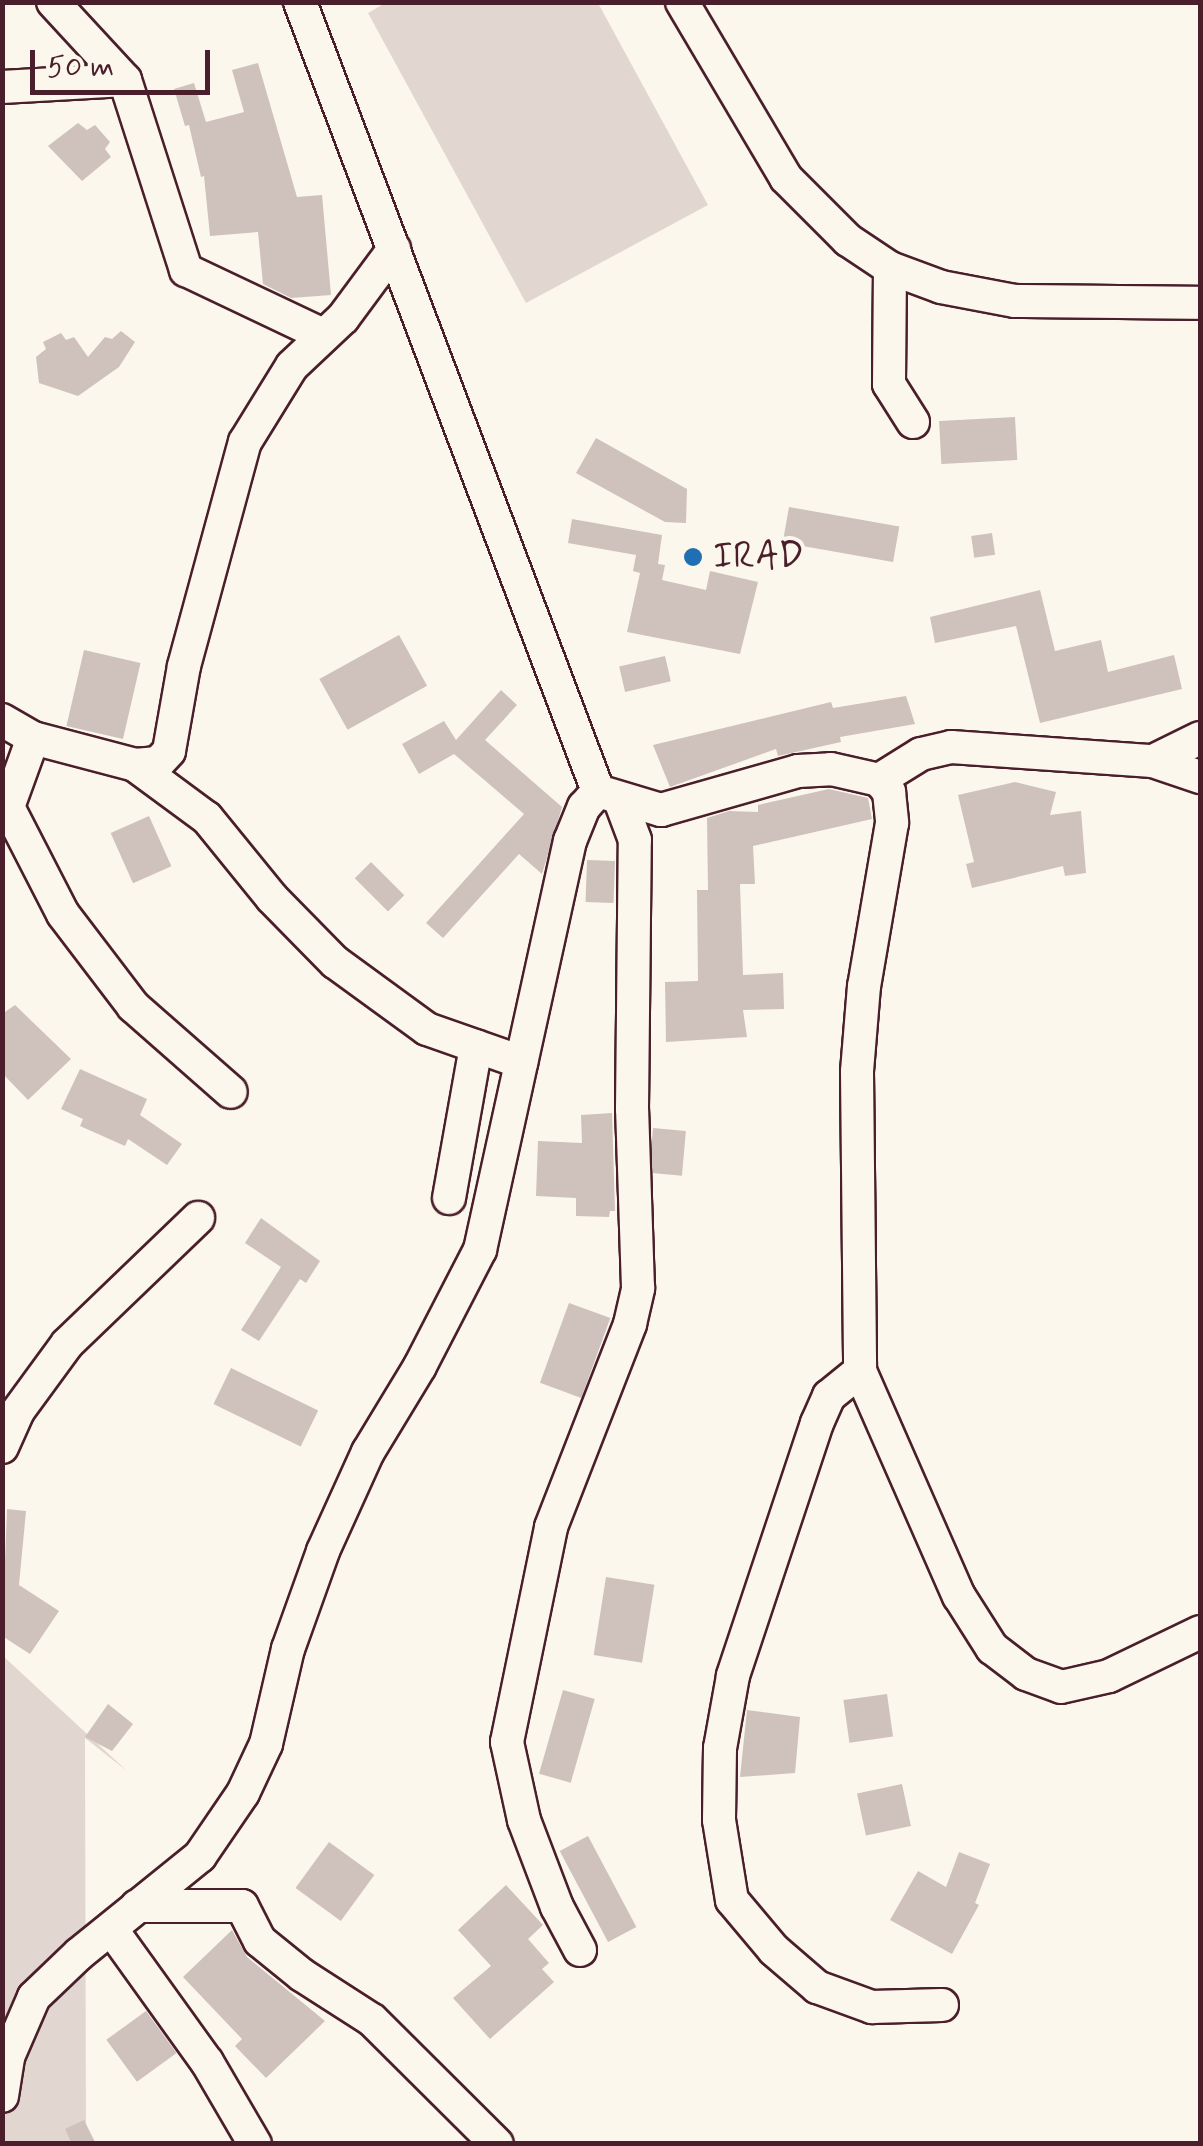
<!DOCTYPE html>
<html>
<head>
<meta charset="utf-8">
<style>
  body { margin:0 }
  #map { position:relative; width:1203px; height:2146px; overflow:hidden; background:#fbf7ec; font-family:Mynerve,sans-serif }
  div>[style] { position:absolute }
  .green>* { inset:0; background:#e2d7d0 }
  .building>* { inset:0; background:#cfc2bc; transform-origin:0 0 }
  .roads { filter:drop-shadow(2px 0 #4a1f2b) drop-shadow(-2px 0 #4a1f2b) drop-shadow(0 2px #4a1f2b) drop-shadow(0 -2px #4a1f2b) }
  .minor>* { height:32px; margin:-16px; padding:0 16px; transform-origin:16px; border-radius:16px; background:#fbf7ec }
  .dots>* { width:28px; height:28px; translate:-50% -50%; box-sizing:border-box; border:5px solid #fbf7ec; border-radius:50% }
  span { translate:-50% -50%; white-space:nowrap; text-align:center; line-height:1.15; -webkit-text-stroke:8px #fbf7ec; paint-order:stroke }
  .poi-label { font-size:38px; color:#4a1f2b }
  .left { translate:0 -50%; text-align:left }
  .frame { position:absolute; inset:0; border:5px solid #4a1f2b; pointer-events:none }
  .scale { position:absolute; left:30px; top:50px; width:180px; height:45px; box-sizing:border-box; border:5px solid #4a1f2b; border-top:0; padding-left:12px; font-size:30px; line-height:35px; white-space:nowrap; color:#4a1f2b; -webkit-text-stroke:8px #fbf7ec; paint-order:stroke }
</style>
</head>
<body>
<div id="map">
  <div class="green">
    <div style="clip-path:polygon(387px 2px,598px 3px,708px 205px,526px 303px,368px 13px)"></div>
    <div style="clip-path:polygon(2px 1655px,127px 1771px,85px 1738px,86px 2143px,3px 2143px)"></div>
  </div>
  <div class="building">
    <div style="clip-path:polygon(258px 63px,297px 197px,322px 195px,331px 295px,291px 298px,263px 284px,258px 232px,210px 236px,204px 176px,201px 177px,189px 125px,185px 126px,174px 89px,194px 83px,206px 122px,244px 112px,232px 70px)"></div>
    <div style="clip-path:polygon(78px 123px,87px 130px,95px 125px,110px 142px,105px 149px,111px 157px,82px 181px,48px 146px)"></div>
    <div style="clip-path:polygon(121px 331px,135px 342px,119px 367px,78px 396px,39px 383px,36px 357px,46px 349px,43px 342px,61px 333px,66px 340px,74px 337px,88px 357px,105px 337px,112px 339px)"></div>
    <div style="left:1015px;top:417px;width:43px;height:76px;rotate:87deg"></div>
    <div style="clip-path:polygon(596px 438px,687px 489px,686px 523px,665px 522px,576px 473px)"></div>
    <div style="left:789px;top:507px;width:112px;height:36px;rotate:10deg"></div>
    <div style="clip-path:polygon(572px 519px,662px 535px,658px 564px,665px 565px,662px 580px,706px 590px,710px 571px,758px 582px,740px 654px,627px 632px,640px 573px,633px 571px,636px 555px,568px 543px)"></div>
    <div style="left:992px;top:533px;width:22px;height:21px;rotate:82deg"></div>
    <div style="clip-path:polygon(1040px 590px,1055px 651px,1101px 640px,1108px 672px,1174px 655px,1182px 689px,1040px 723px,1016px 626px,935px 643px,930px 617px)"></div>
    <div style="left:399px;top:635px;width:58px;height:91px;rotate:61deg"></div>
    <div style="left:84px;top:650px;width:58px;height:78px;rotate:13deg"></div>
    <div style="left:665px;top:656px;width:26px;height:47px;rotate:77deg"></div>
    <div style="clip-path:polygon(501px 690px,517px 705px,485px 740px,562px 807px,542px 874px,519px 854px,443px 938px,426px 923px,524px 814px,454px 754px,419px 774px,402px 744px,444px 721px,456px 740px)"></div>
    <div style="clip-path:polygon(906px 696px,915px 724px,840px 737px,841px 742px,778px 756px,776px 749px,670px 787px,653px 745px,831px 702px,833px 708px)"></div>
    <div style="clip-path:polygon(1015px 782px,1056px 792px,1050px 815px,1081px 811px,1086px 873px,1065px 876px,1063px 866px,972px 888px,966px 864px,974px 862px,958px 795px)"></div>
    <div style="clip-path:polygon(829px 789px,868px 798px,872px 819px,753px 846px,755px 884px,740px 884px,743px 975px,783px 973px,784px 1009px,743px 1010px,747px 1037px,666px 1042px,665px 982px,698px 981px,697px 890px,708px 890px,707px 818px,729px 811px,758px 812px,758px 805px)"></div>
    <div style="left:149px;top:816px;width:55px;height:42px;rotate:66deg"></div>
    <div style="left:587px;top:860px;width:28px;height:42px;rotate:2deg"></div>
    <div style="left:371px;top:862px;width:47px;height:23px;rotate:45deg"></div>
    <div style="clip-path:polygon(15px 1005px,71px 1059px,28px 1100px,2px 1073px,2px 1014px)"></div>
    <div style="clip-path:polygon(80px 1069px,147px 1099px,140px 1115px,182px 1144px,167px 1165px,128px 1139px,125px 1146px,80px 1126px,83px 1119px,61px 1109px)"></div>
    <div style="clip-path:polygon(612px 1113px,615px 1211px,610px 1211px,609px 1217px,576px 1216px,576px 1198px,536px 1196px,538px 1141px,582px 1143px,581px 1115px)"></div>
    <div style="left:653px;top:1128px;width:33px;height:45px;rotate:5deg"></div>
    <div style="clip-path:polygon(261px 1218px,320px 1261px,306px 1283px,300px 1279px,259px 1341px,241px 1330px,281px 1267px,245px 1243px)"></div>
    <div style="left:569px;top:1303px;width:44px;height:85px;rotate:20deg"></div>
    <div style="left:231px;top:1368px;width:97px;height:40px;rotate:26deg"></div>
    <div style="clip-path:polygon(7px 1509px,26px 1511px,19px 1585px,59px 1611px,30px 1654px,2px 1636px)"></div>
    <div style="left:606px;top:1577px;width:49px;height:79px;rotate:9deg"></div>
    <div style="left:563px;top:1690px;width:33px;height:87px;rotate:16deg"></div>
    <div style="left:887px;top:1694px;width:43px;height:44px;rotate:82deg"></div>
    <div style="clip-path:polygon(108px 1704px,133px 1724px,112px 1751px,85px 1737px)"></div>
    <div style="clip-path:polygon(747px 1710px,800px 1717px,795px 1773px,740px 1777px)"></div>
    <div style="left:902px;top:1784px;width:43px;height:46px;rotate:78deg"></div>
    <div style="left:588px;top:1836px;width:103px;height:32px;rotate:62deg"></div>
    <div style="left:329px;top:1842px;width:56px;height:57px;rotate:36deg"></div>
    <div style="clip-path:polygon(959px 1852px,990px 1864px,975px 1903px,979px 1905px,952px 1954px,890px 1920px,918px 1871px,946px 1887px)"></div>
    <div style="clip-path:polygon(506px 1885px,543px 1925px,528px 1939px,549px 1963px,542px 1969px,554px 1982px,490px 2039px,453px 1998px,491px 1966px,458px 1930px)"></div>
    <div style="clip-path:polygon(232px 1930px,247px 1957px,325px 2021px,266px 2078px,235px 2046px,242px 2039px,183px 1977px)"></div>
    <div style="left:146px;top:2011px;width:52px;height:49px;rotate:54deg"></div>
    <div style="clip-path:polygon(84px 2120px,96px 2144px,72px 2144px,65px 2129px)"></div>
  </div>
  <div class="roads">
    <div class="minor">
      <div style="left:53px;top:2px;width:106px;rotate:47.3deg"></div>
      <div style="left:300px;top:2px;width:843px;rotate:69.31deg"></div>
      <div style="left:598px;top:791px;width:66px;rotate:16.8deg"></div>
      <div style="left:661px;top:810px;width:142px;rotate:-15.9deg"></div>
      <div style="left:798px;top:771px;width:33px;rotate:-3deg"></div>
      <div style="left:831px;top:769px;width:49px;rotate:12.9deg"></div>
      <div style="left:879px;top:780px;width:16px;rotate:50deg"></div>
      <div style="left:889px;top:792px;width:31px;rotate:84deg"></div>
      <div style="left:892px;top:823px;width:165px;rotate:99.7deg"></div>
      <div style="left:864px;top:986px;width:86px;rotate:94.7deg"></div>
      <div style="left:857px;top:1072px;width:299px;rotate:89.4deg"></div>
      <div style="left:860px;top:1371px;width:246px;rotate:66.3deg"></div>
      <div style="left:959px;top:1596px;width:62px;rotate:57.6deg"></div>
      <div style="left:992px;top:1648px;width:43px;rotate:37.4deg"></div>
      <div style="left:1026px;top:1674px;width:37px;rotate:20deg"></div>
      <div style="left:1061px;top:1687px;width:49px;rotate:-12.9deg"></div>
      <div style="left:1109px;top:1676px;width:101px;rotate:-25.8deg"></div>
      <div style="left:682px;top:2px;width:204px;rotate:59.4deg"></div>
      <div style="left:786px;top:178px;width:88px;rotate:45deg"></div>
      <div style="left:848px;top:240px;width:50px;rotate:33.7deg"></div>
      <div style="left:890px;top:268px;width:54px;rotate:20.4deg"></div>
      <div style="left:941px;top:287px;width:75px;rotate:10.7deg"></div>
      <div style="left:1015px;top:301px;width:185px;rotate:0.6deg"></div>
      <div style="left:2px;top:87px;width:123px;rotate:-3.3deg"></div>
      <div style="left:125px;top:80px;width:200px;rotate:72.2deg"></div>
      <div style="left:186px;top:270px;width:152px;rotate:25.4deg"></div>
      <div style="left:890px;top:268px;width:116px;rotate:90.5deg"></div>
      <div style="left:889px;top:384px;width:45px;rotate:57.7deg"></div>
      <div style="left:2px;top:720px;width:36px;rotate:30deg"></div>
      <div style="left:33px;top:738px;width:106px;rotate:14.8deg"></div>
      <div style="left:135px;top:765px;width:89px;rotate:36.4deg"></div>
      <div style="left:207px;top:818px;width:103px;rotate:50.9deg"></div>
      <div style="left:272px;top:898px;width:90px;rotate:45.5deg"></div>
      <div style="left:335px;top:962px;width:114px;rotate:36.1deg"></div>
      <div style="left:427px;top:1029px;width:100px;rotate:19.3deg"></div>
      <div style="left:33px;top:738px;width:73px;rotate:109.9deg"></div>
      <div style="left:8px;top:807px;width:120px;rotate:62.8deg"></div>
      <div style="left:63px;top:914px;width:116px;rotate:52.7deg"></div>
      <div style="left:133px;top:1006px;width:130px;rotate:41.3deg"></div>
      <div style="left:1153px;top:761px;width:50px;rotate:18.8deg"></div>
      <div style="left:135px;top:765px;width:23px;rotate:-5deg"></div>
      <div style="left:158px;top:763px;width:16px;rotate:-47deg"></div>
      <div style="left:169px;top:751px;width:86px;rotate:-80deg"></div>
      <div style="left:184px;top:666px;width:232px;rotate:-74.8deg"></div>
      <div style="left:245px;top:442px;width:89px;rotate:-58.3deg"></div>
      <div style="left:292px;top:366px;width:70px;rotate:-43.3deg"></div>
      <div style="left:343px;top:318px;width:86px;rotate:-53.5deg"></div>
      <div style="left:879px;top:780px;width:49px;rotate:-31.8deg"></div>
      <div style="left:921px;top:754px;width:31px;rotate:-13deg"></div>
      <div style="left:951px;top:747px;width:202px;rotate:4deg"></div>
      <div style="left:1153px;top:761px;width:52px;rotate:-26.1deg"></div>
      <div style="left:449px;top:1198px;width:154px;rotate:-79.9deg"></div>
      <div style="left:860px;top:1371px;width:40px;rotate:141deg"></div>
      <div style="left:829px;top:1396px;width:30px;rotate:114deg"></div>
      <div style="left:817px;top:1423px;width:267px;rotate:108.4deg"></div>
      <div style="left:733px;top:1676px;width:73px;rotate:100.2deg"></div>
      <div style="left:720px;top:1748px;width:72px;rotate:90.8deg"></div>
      <div style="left:719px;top:1820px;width:81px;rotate:80.8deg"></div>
      <div style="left:732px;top:1900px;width:65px;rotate:50deg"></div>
      <div style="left:774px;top:1950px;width:57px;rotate:40.7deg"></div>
      <div style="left:817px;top:1987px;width:59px;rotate:20deg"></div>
      <div style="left:872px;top:2007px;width:70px;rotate:-1.6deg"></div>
      <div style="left:2px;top:1447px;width:39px;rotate:-66deg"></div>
      <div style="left:18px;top:1411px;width:83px;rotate:-53.8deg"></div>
      <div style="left:67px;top:1344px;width:182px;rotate:-43.9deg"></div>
      <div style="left:137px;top:1906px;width:105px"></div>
      <div style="left:242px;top:1906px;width:39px;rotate:63deg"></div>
      <div style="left:260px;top:1941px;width:54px;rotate:39deg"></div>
      <div style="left:302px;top:1975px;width:83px;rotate:32.7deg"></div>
      <div style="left:372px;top:2020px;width:176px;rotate:44.8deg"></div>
      <div style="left:112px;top:1930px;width:163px;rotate:54.3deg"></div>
      <div style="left:207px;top:2062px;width:95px;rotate:59.7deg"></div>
      <div style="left:580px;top:1950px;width:49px;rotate:-118.1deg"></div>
      <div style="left:557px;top:1907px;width:93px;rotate:-110.8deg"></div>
      <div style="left:524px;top:1820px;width:80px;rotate:-102.3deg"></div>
      <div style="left:507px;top:1742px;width:219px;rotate:-78.4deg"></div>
      <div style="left:551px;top:1527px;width:218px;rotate:-68.7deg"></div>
      <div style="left:630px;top:1324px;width:37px;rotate:-77deg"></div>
      <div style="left:638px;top:1288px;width:179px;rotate:-91.9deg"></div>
      <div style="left:632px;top:1109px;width:269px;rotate:-89.4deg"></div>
      <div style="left:635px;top:840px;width:43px;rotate:-110.6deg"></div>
      <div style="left:2px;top:2096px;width:39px;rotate:-81deg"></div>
      <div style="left:8px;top:2057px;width:65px;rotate:-66.6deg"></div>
      <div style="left:34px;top:1997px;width:62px;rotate:-43.7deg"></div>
      <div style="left:79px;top:1954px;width:156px;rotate:-39deg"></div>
      <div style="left:200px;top:1856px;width:76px;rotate:-55.7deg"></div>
      <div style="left:243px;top:1793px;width:54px;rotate:-64.9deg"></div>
      <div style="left:266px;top:1744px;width:98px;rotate:-77deg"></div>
      <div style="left:288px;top:1649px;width:104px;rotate:-70.3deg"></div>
      <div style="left:323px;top:1551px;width:109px;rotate:-65.6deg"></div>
      <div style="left:368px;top:1452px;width:100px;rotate:-58.8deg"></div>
      <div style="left:420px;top:1366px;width:131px;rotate:-62.7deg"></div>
      <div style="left:480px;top:1250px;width:419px;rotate:-77.6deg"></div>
      <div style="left:570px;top:841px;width:37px;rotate:-68deg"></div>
      <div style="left:584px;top:807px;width:21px;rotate:-49deg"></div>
    </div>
  </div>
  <div class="dots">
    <div style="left:693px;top:557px;background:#1f6fb2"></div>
  </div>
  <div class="poi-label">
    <span class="left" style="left:713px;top:557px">IRAD</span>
  </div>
  <div class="frame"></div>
  <div class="scale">50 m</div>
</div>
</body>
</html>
